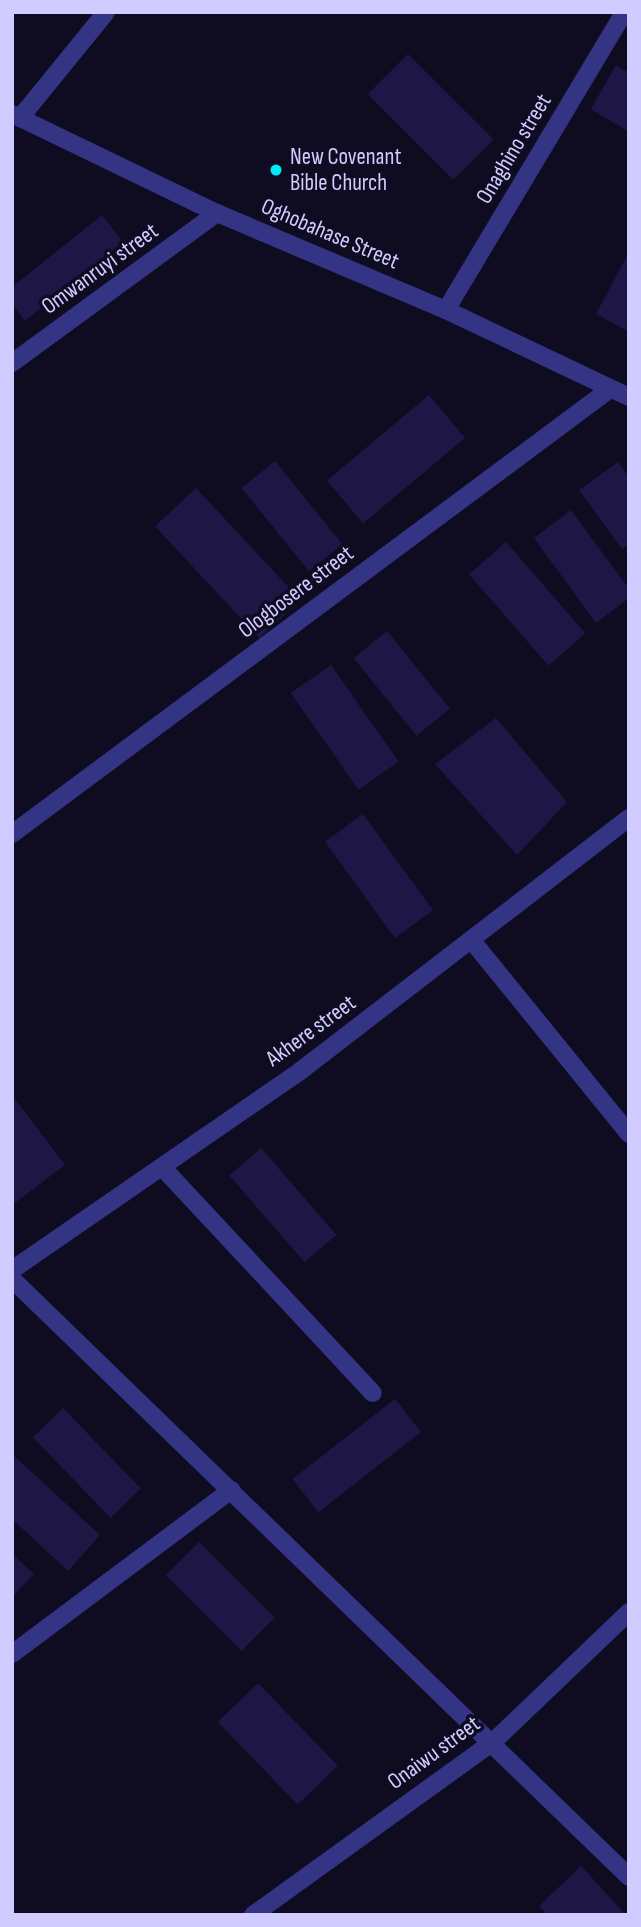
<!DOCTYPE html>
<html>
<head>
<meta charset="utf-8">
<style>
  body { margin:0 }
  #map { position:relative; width:641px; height:1927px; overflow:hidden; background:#0f0c22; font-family:"Sofia Sans Condensed",sans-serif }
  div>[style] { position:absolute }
  .building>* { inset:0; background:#1e1644; transform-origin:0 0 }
  .minor>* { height:18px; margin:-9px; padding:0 9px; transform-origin:9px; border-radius:9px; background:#333484 }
  .dots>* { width:19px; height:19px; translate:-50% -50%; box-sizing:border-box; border:4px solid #0f0c22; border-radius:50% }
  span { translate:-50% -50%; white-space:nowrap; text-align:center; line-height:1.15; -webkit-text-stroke:7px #0f0c22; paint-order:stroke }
  .street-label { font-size:23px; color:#d0ccff }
  .poi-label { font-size:23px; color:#d0ccff }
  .left { translate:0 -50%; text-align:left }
  .frame { position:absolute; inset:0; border:14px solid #d0ccff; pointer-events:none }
</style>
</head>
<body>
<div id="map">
  <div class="building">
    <div style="left:408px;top:54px;width:121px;height:57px;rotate:45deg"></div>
    <div style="clip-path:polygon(616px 65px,629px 73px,629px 132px,591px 109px)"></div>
    <div style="clip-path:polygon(102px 215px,123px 242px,25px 321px,12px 304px,12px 287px)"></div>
    <div style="clip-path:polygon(629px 252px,629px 332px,596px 314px)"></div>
    <div style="left:429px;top:395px;width:56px;height:133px;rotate:50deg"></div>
    <div style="left:275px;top:461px;width:107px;height:43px;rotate:51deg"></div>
    <div style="clip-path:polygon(618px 462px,629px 478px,629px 544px,622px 549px,579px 490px)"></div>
    <div style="left:196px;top:488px;width:153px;height:56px;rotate:47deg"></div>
    <div style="clip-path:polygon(571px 510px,629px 589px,629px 598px,596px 623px,534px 538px)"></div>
    <div style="left:506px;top:542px;width:121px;height:49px;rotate:49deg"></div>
    <div style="left:387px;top:631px;width:100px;height:43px;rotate:51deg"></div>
    <div style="left:331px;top:665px;width:118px;height:49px;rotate:55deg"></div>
    <div style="clip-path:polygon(496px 718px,567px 802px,517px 855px,435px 764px)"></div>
    <div style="left:363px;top:814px;width:119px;height:47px;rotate:54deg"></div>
    <div style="clip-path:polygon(12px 1095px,65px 1165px,12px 1205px)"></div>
    <div style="left:261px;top:1148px;width:115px;height:42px;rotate:49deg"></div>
    <div style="left:395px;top:1399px;width:42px;height:130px;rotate:52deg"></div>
    <div style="left:63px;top:1408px;width:112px;height:42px;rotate:46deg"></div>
    <div style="clip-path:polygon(12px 1454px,100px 1535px,68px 1571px,12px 1519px)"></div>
    <div style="left:199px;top:1542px;width:107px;height:47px;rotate:45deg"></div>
    <div style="clip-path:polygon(12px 1554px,34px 1574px,12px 1597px)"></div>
    <div style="left:258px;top:1683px;width:115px;height:56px;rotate:46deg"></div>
    <div style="clip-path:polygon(581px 1866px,626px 1915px,548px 1915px,539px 1906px)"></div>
  </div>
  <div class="minor">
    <div style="left:12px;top:114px;width:228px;rotate:25.8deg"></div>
    <div style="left:217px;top:213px;width:249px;rotate:23deg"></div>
    <div style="left:446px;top:310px;width:203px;rotate:25.4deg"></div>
    <div style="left:20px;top:118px;width:136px;rotate:-50.9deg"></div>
    <div style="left:446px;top:310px;width:347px;rotate:-59.1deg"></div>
    <div style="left:12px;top:363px;width:254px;rotate:-36.2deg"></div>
    <div style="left:12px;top:834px;width:745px;rotate:-36.65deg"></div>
    <div style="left:473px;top:942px;width:247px;rotate:50.9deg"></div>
    <div style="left:162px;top:1167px;width:309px;rotate:47deg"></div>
    <div style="left:12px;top:1270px;width:349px;rotate:-34.6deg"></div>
    <div style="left:299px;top:1072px;width:416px;rotate:-37.6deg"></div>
    <div style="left:12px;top:1279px;width:859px;rotate:44.1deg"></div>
    <div style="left:12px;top:1654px;width:274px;rotate:-36.8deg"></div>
    <div style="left:253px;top:1915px;width:296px;rotate:-35.8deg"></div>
    <div style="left:493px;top:1742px;width:188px;rotate:-43.7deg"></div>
  </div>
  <div class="dots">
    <div style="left:276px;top:170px;background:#00e9f7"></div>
  </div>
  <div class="street-label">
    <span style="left:514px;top:149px;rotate:-59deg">Onaghino street</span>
    <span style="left:330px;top:234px;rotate:23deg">Oghobahase Street</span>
    <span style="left:100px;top:269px;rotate:-36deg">Omwanruyi street</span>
    <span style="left:296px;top:592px;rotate:-37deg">Ologbosere street</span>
    <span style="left:311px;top:1031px;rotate:-36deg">Akhere street</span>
    <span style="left:434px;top:1753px;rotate:-36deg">Onaiwu street</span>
  </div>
  <div class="poi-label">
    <span class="left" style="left:290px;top:170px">New Covenant<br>Bible Church</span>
  </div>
  <div class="frame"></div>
</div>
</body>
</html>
